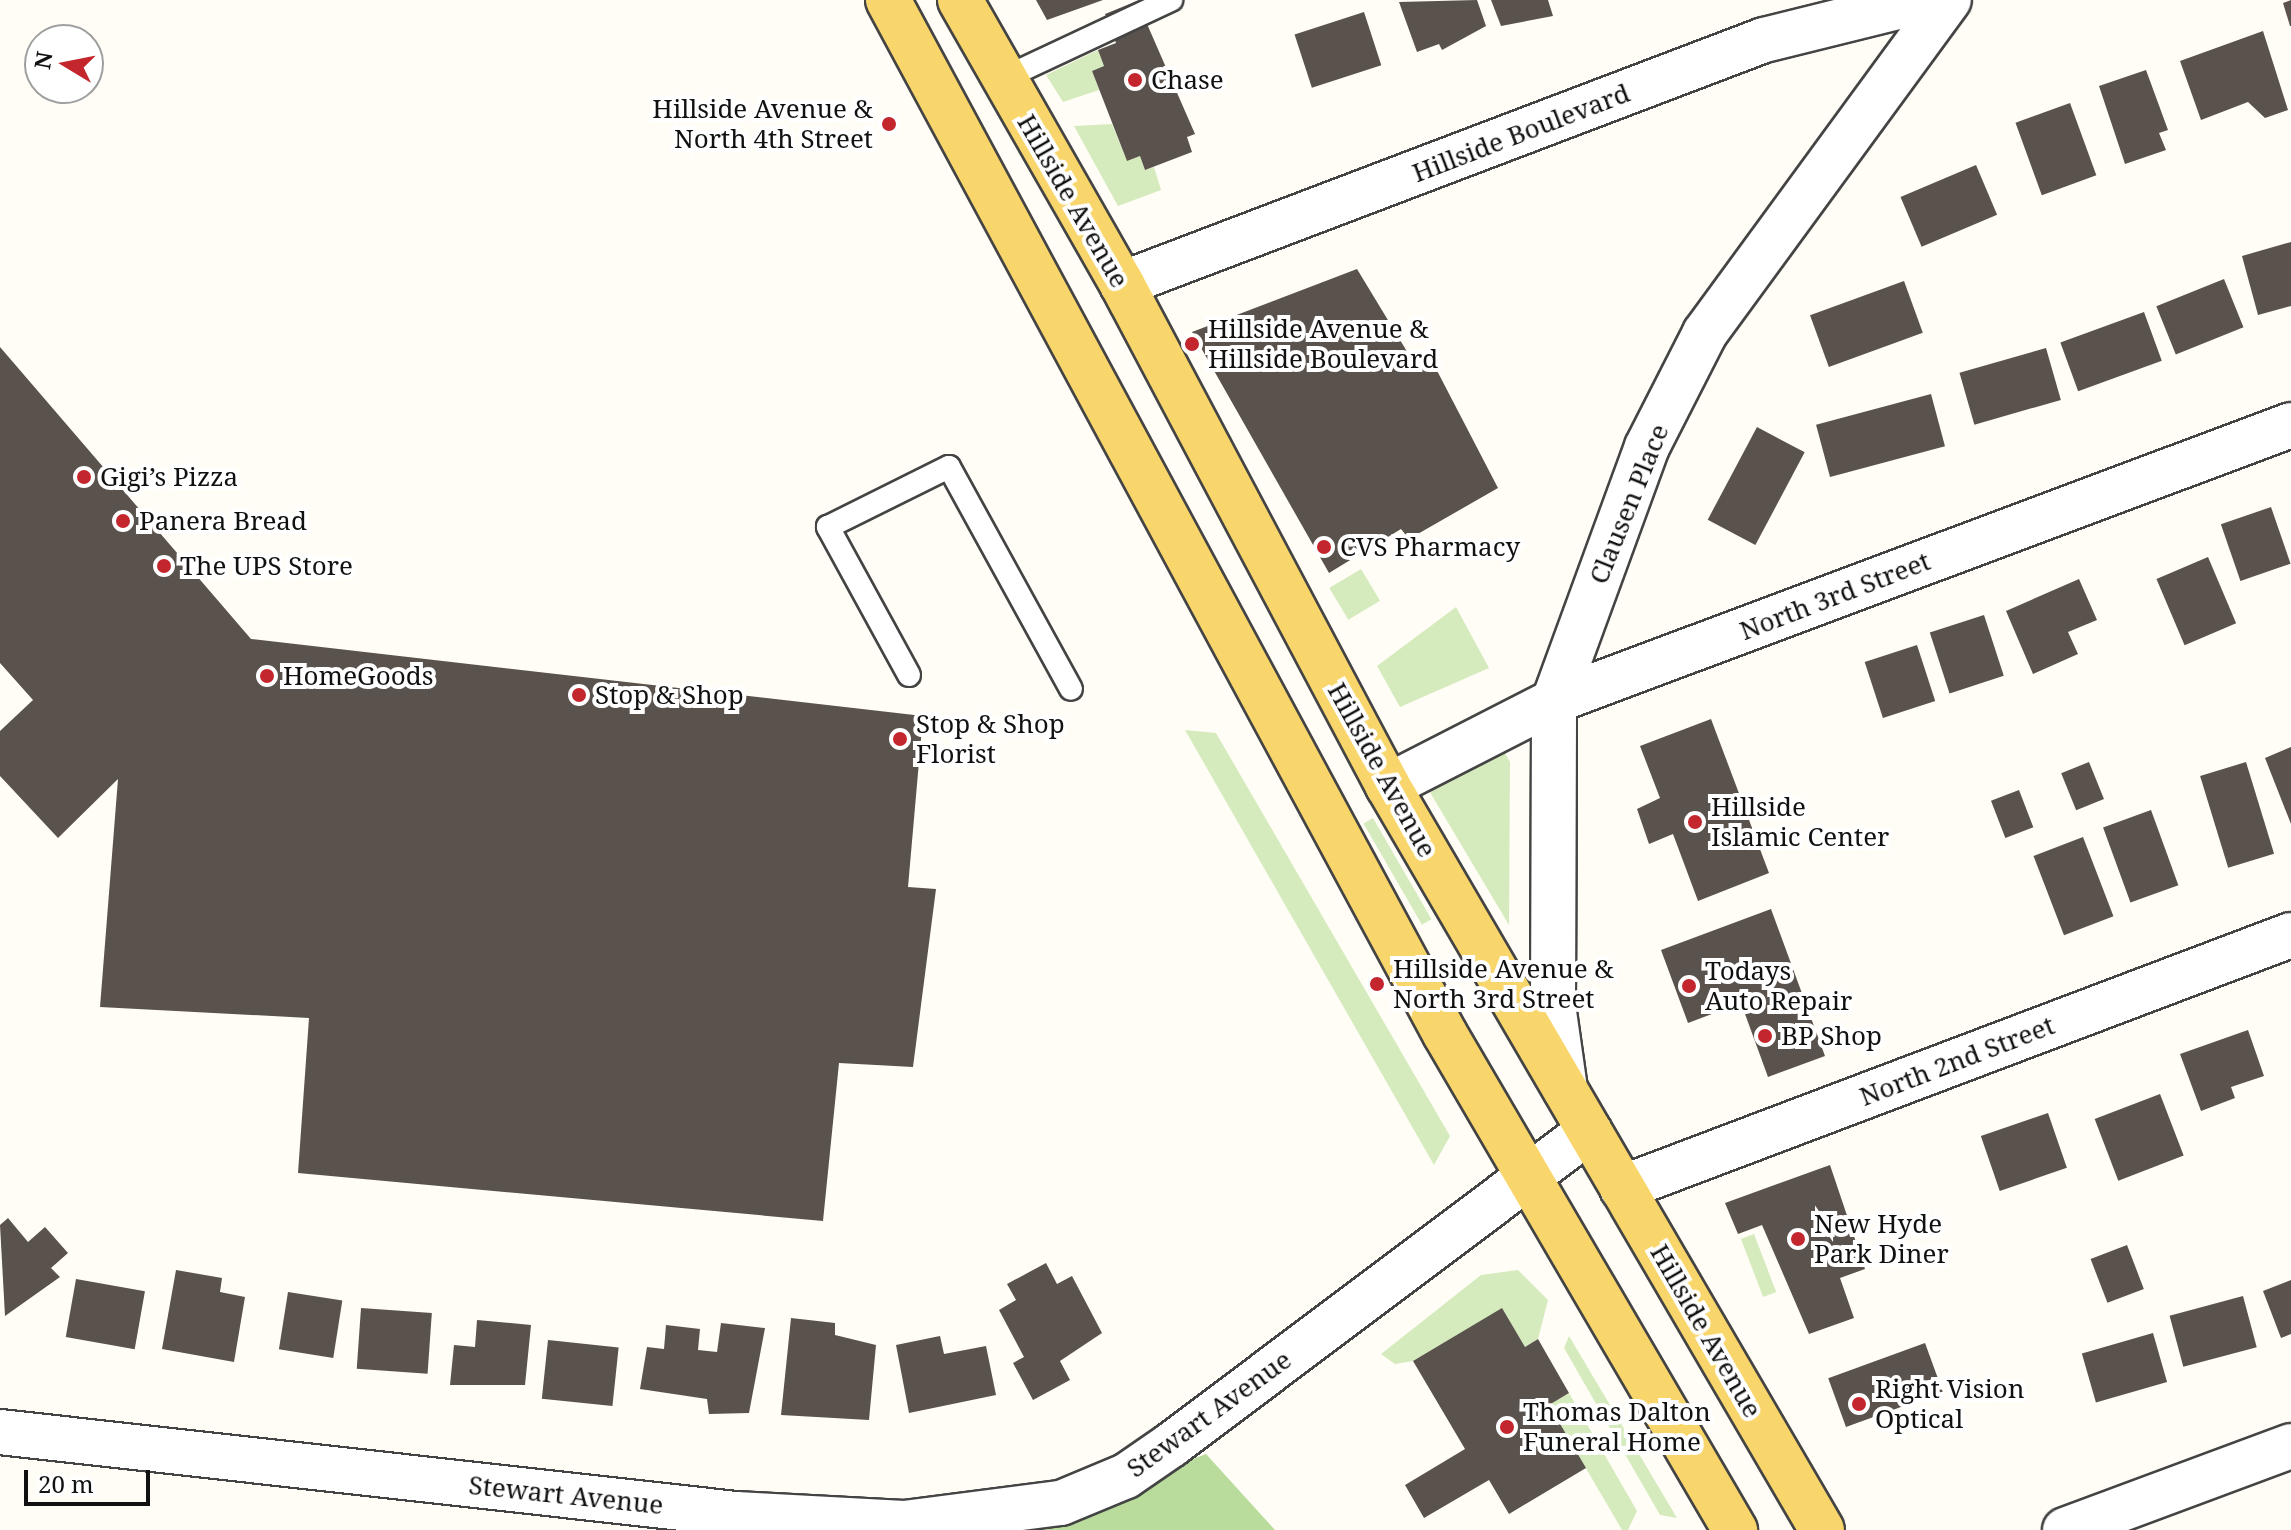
<!DOCTYPE html>
<html>
<head>
<meta charset="utf-8">
<style>
  body { margin:0 }
  #map { position:relative; width:2291px; height:1530px; overflow:hidden; background:#fffdf5; font-family:"Noto Serif",serif }
  div>[style] { position:absolute }
  .green>* { inset:0; background:#d5ebbd; transform-origin:0 0 }
  .forest>* { inset:0; background:#b9dc9c }
  .building>* { inset:0; background:#5a524d; transform-origin:0 0 }
  .roads { filter:drop-shadow(2px 0 #444) drop-shadow(-2px 0 #444) drop-shadow(0 2px #444) drop-shadow(0 -2px #444) }
  .service>* { height:22px; margin:-11px; padding:0 11px; transform-origin:11px; border-radius:11px; background:#fff }
  .minor>* { height:44px; margin:-22px; padding:0 22px; transform-origin:22px; border-radius:22px; background:#fff }
  .primary>* { height:44px; margin:-22px; padding:0 22px; transform-origin:22px; border-radius:22px; background:#f9d66b }
  .dots>* { width:22px; height:22px; translate:-50% -50%; box-sizing:border-box; border:4px solid #fff; border-radius:50% }
  span { translate:-50% -50%; white-space:nowrap; text-align:center; line-height:1.15; -webkit-text-stroke:8px #fff; paint-order:stroke }
  .poi-label { font-size:26px; color:#111 }
  .left { translate:0 -50%; text-align:left }
  .right { translate:-100% -50%; text-align:right }
  .street-label { font-size:26px; color:#111 }
  .north { position:absolute; left:24px; top:24px; width:80px; height:80px; box-sizing:border-box; background:#fff; border:2px solid #a0a0a0; border-radius:50%; rotate:280deg; font-size:22px; font-weight:700; line-height:32px; text-align:center; color:#111 }
  .north::after { content:''; display:block; margin:auto; width:28px; height:36px; background:#c4262e; clip-path:polygon(50% 0,100% 100%,50% 72%,0 100%) }
  .scale { position:absolute; left:24px; top:1470px; width:126px; height:36px; box-sizing:border-box; border:4px solid #111; border-top:0; padding-left:10px; font-size:24px; line-height:28px; white-space:nowrap; color:#111; -webkit-text-stroke:6px #fff; paint-order:stroke }
</style>
</head>
<body>
<div id="map">
  <div class="green">
    <div style="clip-path:polygon(1098px 50px,1104px 66px,1092px 71px,1099px 90px,1063px 102px,1046px 75px)"></div>
    <div style="clip-path:polygon(1112px 124px,1127px 161px,1140px 156px,1145px 170px,1154px 167px,1161px 190px,1118px 206px,1074px 126px)"></div>
    <div style="left:1361px;top:569px;width:37px;height:37px;rotate:59deg"></div>
    <div style="clip-path:polygon(1456px 607px,1489px 668px,1400px 707px,1377px 666px)"></div>
    <div style="clip-path:polygon(1185px 730px,1216px 733px,1450px 1136px,1434px 1165px)"></div>
    <div style="clip-path:polygon(1504px 751px,1510px 762px,1509px 925px,1428px 789px)"></div>
    <div style="left:1373px;top:818px;width:117px;height:11px;rotate:60deg"></div>
    <div style="left:1754px;top:1234px;width:62px;height:14px;rotate:69deg"></div>
    <div style="clip-path:polygon(1518px 1270px,1548px 1300px,1538px 1339px,1525px 1347px,1502px 1309px,1413px 1361px,1395px 1364px,1381px 1354px,1481px 1275px)"></div>
    <div style="clip-path:polygon(1569px 1336px,1677px 1518px,1660px 1515px,1564px 1348px)"></div>
    <div style="clip-path:polygon(1569px 1393px,1637px 1511px,1628px 1530px,1622px 1530px,1549px 1405px)"></div>
  </div>
  <div class="forest">
    <div style="clip-path:polygon(1206px 1454px,1275px 1530px,1013px 1530px)"></div>
  </div>
  <div class="building">
    <div style="clip-path:polygon(1036px 0,1103px 0,1047px 20px)"></div>
    <div style="clip-path:polygon(1477px 0,1486px 26px,1442px 50px,1439px 44px,1417px 52px,1399px 2px)"></div>
    <div style="clip-path:polygon(1491px 0,1548px 0,1553px 16px,1501px 26px)"></div>
    <div style="clip-path:polygon(2291px 0,2291px 26px,2290px 26px,2283px 3px)"></div>
    <div style="clip-path:polygon(1137px 1px,1195px 134px,1187px 137px,1192px 152px,1145px 170px,1140px 156px,1127px 161px,1092px 71px,1104px 66px,1098px 50px,1116px 43px,1105px 14px)"></div>
    <div style="left:1364px;top:12px;width:56px;height:73px;rotate:72deg"></div>
    <div style="clip-path:polygon(2263px 31px,2288px 110px,2265px 118px,2248px 102px,2201px 120px,2180px 61px)"></div>
    <div style="clip-path:polygon(2146px 70px,2168px 130px,2159px 133px,2166px 150px,2125px 164px,2099px 86px)"></div>
    <div style="left:2070px;top:103px;width:77px;height:58px;rotate:70deg"></div>
    <div style="left:1976px;top:165px;width:54px;height:82px;rotate:67deg"></div>
    <div style="clip-path:polygon(2291px 242px,2291px 306px,2258px 315px,2242px 256px)"></div>
    <div style="clip-path:polygon(1357px 269px,1417px 368px,1432px 361px,1498px 488px,1409px 539px,1401px 529px,1329px 573px,1192px 332px)"></div>
    <div style="left:2224px;top:279px;width:52px;height:73px;rotate:68deg"></div>
    <div style="left:1904px;top:281px;width:55px;height:100px;rotate:70deg"></div>
    <div style="left:2144px;top:312px;width:52px;height:89px;rotate:70deg"></div>
    <div style="clip-path:polygon(0 347px,251px 639px,923px 716px,908px 887px,936px 889px,913px 1067px,839px 1063px,823px 1221px,298px 1173px,309px 1018px,100px 1007px,118px 779px,58px 838px,0 776px,0 731px,33px 700px,0 663px)"></div>
    <div style="left:2046px;top:348px;width:54px;height:90px;rotate:74deg"></div>
    <div style="left:1931px;top:394px;width:54px;height:119px;rotate:75deg"></div>
    <div style="left:1757px;top:427px;width:54px;height:105px;rotate:28deg"></div>
    <div style="left:2271px;top:507px;width:60px;height:53px;rotate:71deg"></div>
    <div style="left:2208px;top:557px;width:72px;height:56px;rotate:67deg"></div>
    <div style="clip-path:polygon(2079px 579px,2097px 620px,2068px 632px,2078px 654px,2033px 674px,2006px 611px)"></div>
    <div style="left:1984px;top:615px;width:64px;height:57px;rotate:72deg"></div>
    <div style="left:1917px;top:645px;width:59px;height:55px;rotate:72deg"></div>
    <div style="clip-path:polygon(1711px 719px,1769px 873px,1698px 901px,1673px 834px,1649px 844px,1637px 809px,1660px 798px,1640px 746px)"></div>
    <div style="clip-path:polygon(2291px 747px,2291px 824px,2265px 758px)"></div>
    <div style="left:2089px;top:762px;width:40px;height:30px;rotate:68deg"></div>
    <div style="left:2246px;top:762px;width:96px;height:48px;rotate:73deg"></div>
    <div style="left:2019px;top:790px;width:40px;height:30px;rotate:69deg"></div>
    <div style="left:2151px;top:810px;width:80px;height:51px;rotate:70deg"></div>
    <div style="left:2083px;top:837px;width:85px;height:53px;rotate:69deg"></div>
    <div style="clip-path:polygon(1771px 909px,1825px 1056px,1768px 1077px,1741px 1003px,1688px 1023px,1661px 950px)"></div>
    <div style="clip-path:polygon(2248px 1030px,2264px 1076px,2231px 1087px,2235px 1098px,2201px 1111px,2180px 1054px)"></div>
    <div style="left:2160px;top:1094px;width:66px;height:70px;rotate:69deg"></div>
    <div style="left:2048px;top:1113px;width:58px;height:71px;rotate:71deg"></div>
    <div style="clip-path:polygon(1830px 1165px,1865px 1269px,1840px 1278px,1854px 1318px,1809px 1334px,1762px 1225px,1738px 1234px,1725px 1203px)"></div>
    <div style="clip-path:polygon(8px 1218px,28px 1242px,45px 1227px,68px 1253px,51px 1268px,60px 1277px,5px 1316px,0 1225px)"></div>
    <div style="left:2127px;top:1245px;width:47px;height:39px;rotate:69deg"></div>
    <div style="clip-path:polygon(1046px 1263px,1057px 1284px,1072px 1276px,1102px 1333px,1060px 1361px,1070px 1380px,1033px 1400px,1013px 1363px,1024px 1357px,999px 1310px,1016px 1300px,1007px 1284px)"></div>
    <div style="clip-path:polygon(176px 1270px,222px 1278px,220px 1292px,245px 1297px,234px 1362px,162px 1349px)"></div>
    <div style="left:76px;top:1279px;width:70px;height:59px;rotate:10deg"></div>
    <div style="clip-path:polygon(2291px 1280px,2291px 1334px,2281px 1338px,2263px 1291px)"></div>
    <div style="left:288px;top:1292px;width:55px;height:58px;rotate:9deg"></div>
    <div style="left:2243px;top:1296px;width:53px;height:76px;rotate:75deg"></div>
    <div style="left:361px;top:1308px;width:71px;height:61px;rotate:4deg"></div>
    <div style="clip-path:polygon(1502px 1308px,1525px 1347px,1538px 1339px,1569px 1393px,1549px 1405px,1586px 1468px,1509px 1514px,1489px 1480px,1424px 1518px,1405px 1485px,1465px 1449px,1413px 1361px)"></div>
    <div style="clip-path:polygon(791px 1318px,835px 1323px,835px 1335px,876px 1345px,869px 1420px,781px 1415px)"></div>
    <div style="clip-path:polygon(477px 1320px,531px 1325px,525px 1385px,450px 1385px,454px 1345px,475px 1347px)"></div>
    <div style="clip-path:polygon(721px 1323px,765px 1328px,749px 1413px,709px 1414px,707px 1399px,640px 1389px,647px 1347px,664px 1349px,666px 1325px,700px 1329px,698px 1350px,717px 1352px)"></div>
    <div style="left:2153px;top:1333px;width:51px;height:74px;rotate:74deg"></div>
    <div style="clip-path:polygon(940px 1336px,944px 1354px,986px 1346px,996px 1395px,909px 1413px,896px 1345px)"></div>
    <div style="left:548px;top:1340px;width:71px;height:59px;rotate:6deg"></div>
    <div style="left:1925px;top:1343px;width:52px;height:103px;rotate:70deg"></div>
  </div>
  <div class="roads">
    <div class="service">
      <div style="left:1002px;top:79px;width:187px;rotate:-25.1deg"></div>
      <div style="left:909px;top:675px;width:169px;rotate:-118.7deg"></div>
      <div style="left:828px;top:527px;width:135px;rotate:-26.4deg"></div>
      <div style="left:949px;top:467px;width:253px;rotate:61.2deg"></div>
    </div>
    <div class="minor">
      <div style="left:1122px;top:284px;width:687px;rotate:-20.81deg"></div>
      <div style="left:1764px;top:40px;width:167px;rotate:-13.9deg"></div>
      <div style="left:1388px;top:786px;width:186px;rotate:-27.1deg"></div>
      <div style="left:1554px;top:701px;width:787px;rotate:-20.53deg"></div>
      <div style="left:1565px;top:1089px;width:85px;rotate:-98.1deg"></div>
      <div style="left:1553px;top:1005px;width:304px;rotate:-89.8deg"></div>
      <div style="left:1554px;top:701px;width:270px;rotate:-69.9deg"></div>
      <div style="left:1647px;top:447px;width:128px;rotate:-63deg"></div>
      <div style="left:1705px;top:333px;width:413px;rotate:-53.8deg"></div>
      <div style="left:1622px;top:1188px;width:715px;rotate:-20.72deg"></div>
      <div style="left:0;top:1432px;width:741px;rotate:6.36deg"></div>
      <div style="left:736px;top:1514px;width:168px;rotate:3.1deg"></div>
      <div style="left:904px;top:1523px;width:158px;rotate:-7.3deg"></div>
      <div style="left:1061px;top:1503px;width:70px;rotate:-22.6deg"></div>
      <div style="left:1126px;top:1476px;width:55px;rotate:-34.6deg"></div>
      <div style="left:1171px;top:1445px;width:523px;rotate:-36.91deg"></div>
      <div style="left:2065px;top:1530px;width:241px;rotate:-20.4deg"></div>
    </div>
    <div class="primary">
      <div style="left:888px;top:0;width:1174px;rotate:61.69deg"></div>
      <div style="left:1445px;top:1034px;width:575px;rotate:59.69deg"></div>
      <div style="left:960px;top:0;width:327px;rotate:60.3deg"></div>
      <div style="left:1122px;top:284px;width:568px;rotate:62.08deg"></div>
      <div style="left:1388px;top:786px;width:861px;rotate:59.74deg"></div>
    </div>
  </div>
  <div class="dots">
    <div style="left:1135px;top:80px;background:#c4262e"></div>
    <div style="left:889px;top:124px;background:#c4262e"></div>
    <div style="left:1192px;top:344px;background:#c4262e"></div>
    <div style="left:84px;top:477px;background:#c4262e"></div>
    <div style="left:123px;top:521px;background:#c4262e"></div>
    <div style="left:1324px;top:547px;background:#c4262e"></div>
    <div style="left:164px;top:566px;background:#c4262e"></div>
    <div style="left:267px;top:676px;background:#c4262e"></div>
    <div style="left:579px;top:695px;background:#c4262e"></div>
    <div style="left:900px;top:739px;background:#c4262e"></div>
    <div style="left:1695px;top:822px;background:#c4262e"></div>
    <div style="left:1377px;top:984px;background:#c4262e"></div>
    <div style="left:1689px;top:986px;background:#c4262e"></div>
    <div style="left:1765px;top:1036px;background:#c4262e"></div>
    <div style="left:1798px;top:1239px;background:#c4262e"></div>
    <div style="left:1859px;top:1404px;background:#c4262e"></div>
    <div style="left:1507px;top:1427px;background:#c4262e"></div>
  </div>
  <div class="poi-label">
    <span class="left" style="left:1151px;top:80px">Chase</span>
    <span class="right" style="left:873px;top:124px">Hillside Avenue &amp;<br>North 4th Street</span>
    <span class="left" style="left:1208px;top:344px">Hillside Avenue &amp;<br>Hillside Boulevard</span>
    <span class="left" style="left:100px;top:477px">Gigi’s Pizza</span>
    <span class="left" style="left:139px;top:521px">Panera Bread</span>
    <span class="left" style="left:1340px;top:547px">CVS Pharmacy</span>
    <span class="left" style="left:180px;top:566px">The UPS Store</span>
    <span class="left" style="left:283px;top:676px">HomeGoods</span>
    <span class="left" style="left:595px;top:695px">Stop &amp; Shop</span>
    <span class="left" style="left:916px;top:739px">Stop &amp; Shop<br>Florist</span>
    <span class="left" style="left:1711px;top:822px">Hillside<br>Islamic Center</span>
    <span class="left" style="left:1393px;top:984px">Hillside Avenue &amp;<br>North 3rd Street</span>
    <span class="left" style="left:1705px;top:986px">Todays<br>Auto Repair</span>
    <span class="left" style="left:1781px;top:1036px">BP Shop</span>
    <span class="left" style="left:1814px;top:1239px">New Hyde<br>Park Diner</span>
    <span class="left" style="left:1875px;top:1404px">Right Vision<br>Optical</span>
    <span class="left" style="left:1523px;top:1427px">Thomas Dalton<br>Funeral Home</span>
  </div>
  <div class="street-label">
    <span style="left:1521px;top:133px;rotate:-21deg">Hillside Boulevard</span>
    <span style="left:1073px;top:201px;rotate:60deg">Hillside Avenue</span>
    <span style="left:1629px;top:504px;rotate:-68deg">Clausen Place</span>
    <span style="left:1835px;top:596px;rotate:-21deg">North 3rd Street</span>
    <span style="left:1382px;top:770px;rotate:61deg">Hillside Avenue</span>
    <span style="left:1957px;top:1061px;rotate:-21deg">North 2nd Street</span>
    <span style="left:1706px;top:1331px;rotate:60deg">Hillside Avenue</span>
    <span style="left:1209px;top:1414px;rotate:-36deg">Stewart Avenue</span>
    <span style="left:566px;top:1495px;rotate:6deg">Stewart Avenue</span>
  </div>
  <div class="north">N</div>
  <div class="scale">20 m</div>
</div>
</body>
</html>
